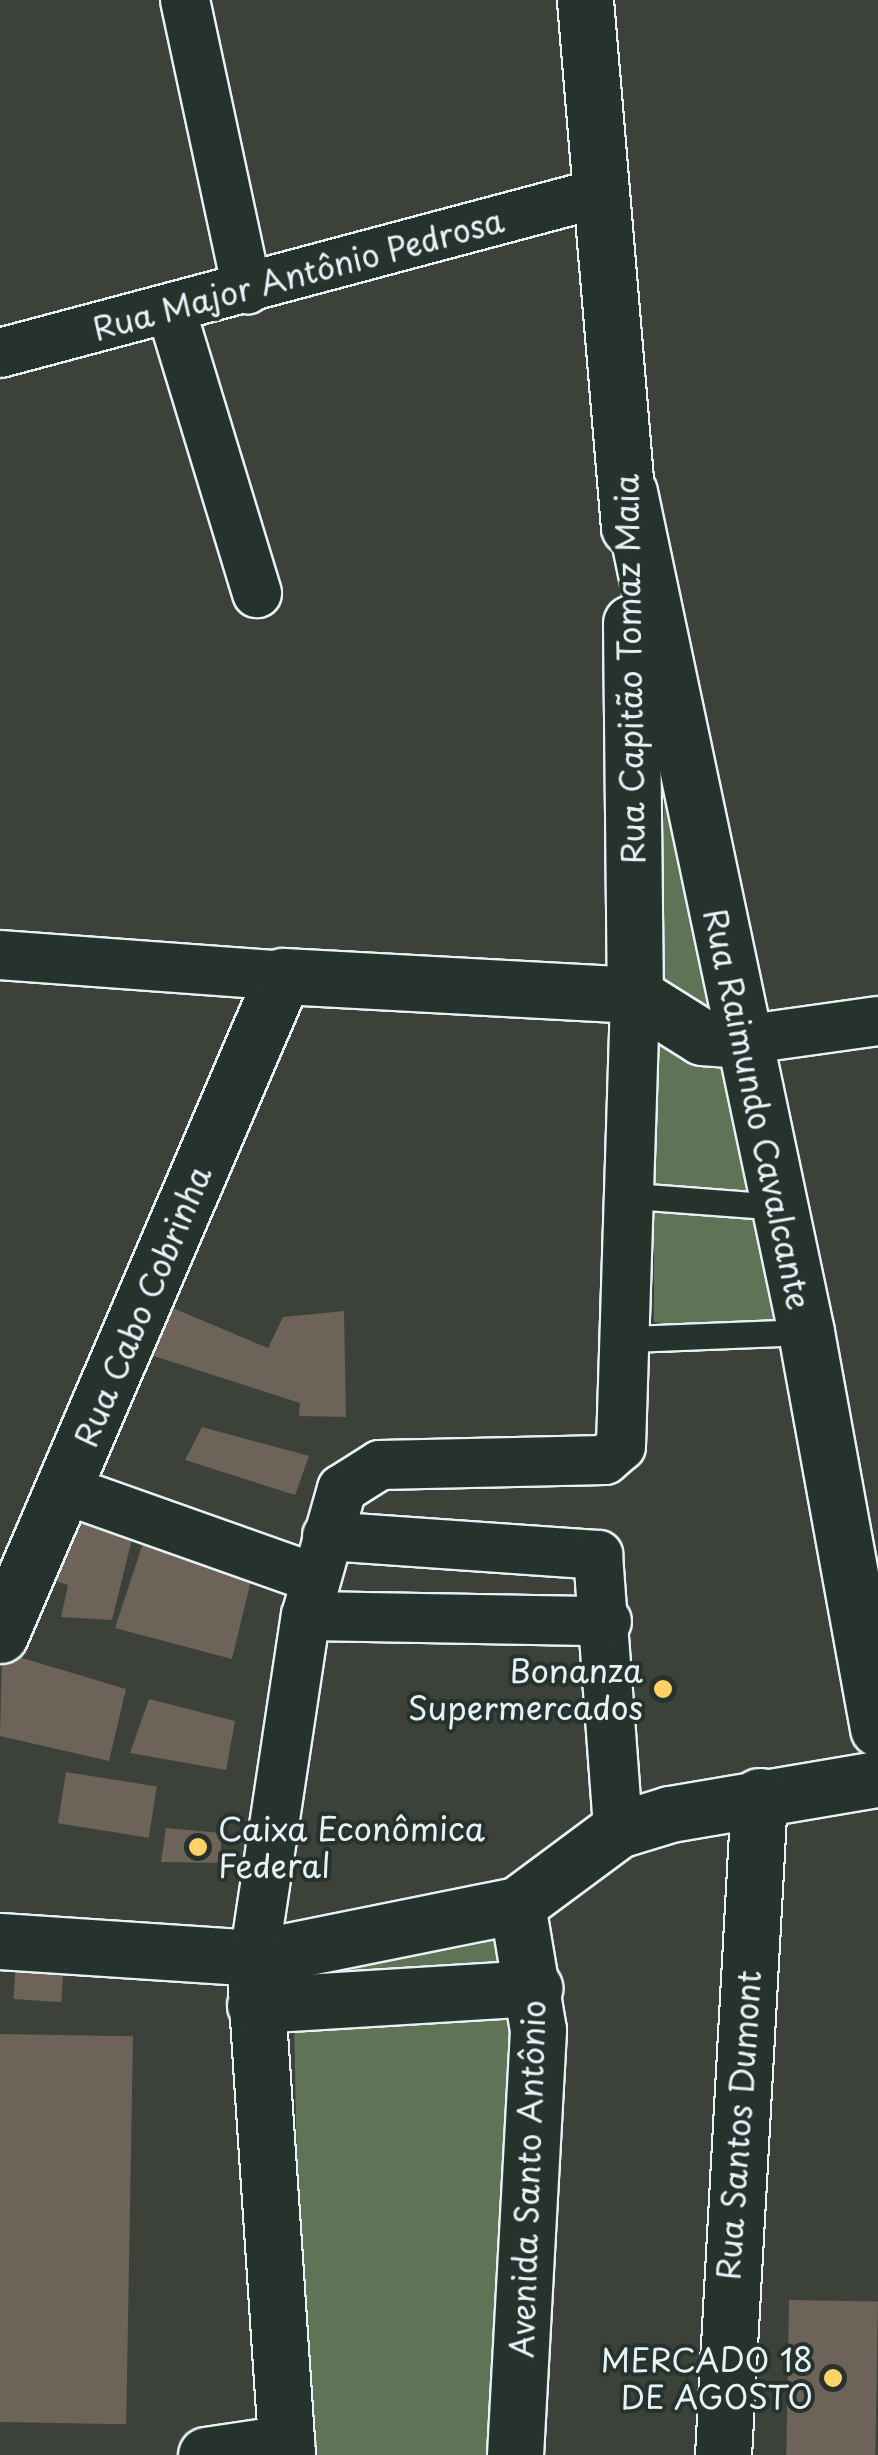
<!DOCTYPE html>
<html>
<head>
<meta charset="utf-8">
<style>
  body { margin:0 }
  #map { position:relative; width:878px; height:2455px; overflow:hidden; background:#3c413a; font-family:"Playpen Sans",sans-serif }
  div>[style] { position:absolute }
  .green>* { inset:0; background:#5f7356 }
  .building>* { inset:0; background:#6e6359; transform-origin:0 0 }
  .roads { filter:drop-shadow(2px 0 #e8f1f8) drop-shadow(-2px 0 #e8f1f8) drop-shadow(0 2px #e8f1f8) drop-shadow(0 -2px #e8f1f8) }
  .service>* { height:25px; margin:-12.5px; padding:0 12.5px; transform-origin:12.5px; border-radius:12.5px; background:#26332d }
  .minor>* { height:48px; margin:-24px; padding:0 24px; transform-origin:24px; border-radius:24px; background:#26332d }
  .tertiary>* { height:55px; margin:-27.5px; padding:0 27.5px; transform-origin:27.5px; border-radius:27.5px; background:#26332d }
  .secondary>* { height:55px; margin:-27.5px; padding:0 27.5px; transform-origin:27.5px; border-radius:27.5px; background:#26332d }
  .dots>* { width:28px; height:28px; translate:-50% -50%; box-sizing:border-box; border:5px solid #26332d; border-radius:50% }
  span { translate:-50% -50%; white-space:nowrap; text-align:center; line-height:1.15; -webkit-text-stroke:8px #26332d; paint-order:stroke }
  .street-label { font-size:32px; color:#e8f1f8 }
  .poi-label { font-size:32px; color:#e8f1f8 }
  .right { translate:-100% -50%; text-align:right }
  .left { translate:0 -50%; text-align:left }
</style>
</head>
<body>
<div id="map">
  <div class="green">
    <div style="clip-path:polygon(664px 786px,728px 1030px,692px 1029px,662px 978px)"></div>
    <div style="clip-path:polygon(660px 1015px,733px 1051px,769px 1196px,654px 1189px)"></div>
    <div style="clip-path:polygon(654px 1209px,774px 1216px,794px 1323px,743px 1333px,654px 1322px)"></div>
    <div style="clip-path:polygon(509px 1919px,524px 1978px,291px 1979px)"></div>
    <div style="clip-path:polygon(530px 1999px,501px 2455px,302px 2455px,294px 2014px)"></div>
  </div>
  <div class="building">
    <div style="clip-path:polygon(156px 1301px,268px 1348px,283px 1317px,344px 1311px,346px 1417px,299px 1416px,300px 1403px,132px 1349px)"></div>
    <div style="clip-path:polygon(202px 1427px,309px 1456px,295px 1495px,185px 1460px)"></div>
    <div style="clip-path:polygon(64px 1515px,133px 1535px,112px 1620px,61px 1617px,68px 1585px,33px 1574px)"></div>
    <div style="clip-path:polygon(147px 1531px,254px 1568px,232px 1659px,115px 1628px)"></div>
    <div style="clip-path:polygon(2px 1652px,126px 1689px,109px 1761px,0 1736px)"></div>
    <div style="clip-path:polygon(149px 1699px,235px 1721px,226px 1770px,130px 1753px)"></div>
    <div style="left:66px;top:1772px;width:92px;height:52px;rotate:9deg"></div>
    <div style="clip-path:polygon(166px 1828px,222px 1833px,220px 1863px,161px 1862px)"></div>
    <div style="left:16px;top:1961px;width:48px;height:38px;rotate:4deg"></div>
    <div style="left:0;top:2034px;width:133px;height:388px;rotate:1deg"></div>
    <div style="left:789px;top:2300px;width:89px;height:155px;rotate:1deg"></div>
  </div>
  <div class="roads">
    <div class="service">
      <div style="left:633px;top:1196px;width:146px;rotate:4.3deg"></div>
      <div style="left:631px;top:1339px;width:175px;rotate:-2.3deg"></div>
    </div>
    <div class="minor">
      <div style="left:185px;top:0;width:296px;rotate:77.9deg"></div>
      <div style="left:171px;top:310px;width:296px;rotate:73.1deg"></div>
      <div style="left:0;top:353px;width:617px;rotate:-14.94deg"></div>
      <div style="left:0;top:955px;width:284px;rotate:4.2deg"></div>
      <div style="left:743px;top:1040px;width:136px;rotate:-8deg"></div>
      <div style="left:63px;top:1489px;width:266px;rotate:19.5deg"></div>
      <div style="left:327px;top:1536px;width:272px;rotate:4deg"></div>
      <div style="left:598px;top:1555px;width:276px;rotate:85.8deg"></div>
      <div style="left:306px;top:1616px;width:301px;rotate:1deg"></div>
      <div style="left:254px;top:1958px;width:346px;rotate:-81.4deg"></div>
      <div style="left:306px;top:1616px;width:132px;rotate:-74.2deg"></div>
      <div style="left:342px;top:1489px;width:45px;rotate:-32.3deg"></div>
      <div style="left:380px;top:1465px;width:225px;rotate:-1.3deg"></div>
      <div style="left:605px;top:1460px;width:21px;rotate:-41deg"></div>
      <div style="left:621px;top:1446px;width:451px;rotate:-88.2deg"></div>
    </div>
    <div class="tertiary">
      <div style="left:585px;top:0;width:529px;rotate:85.23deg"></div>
      <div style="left:629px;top:492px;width:858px;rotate:78.1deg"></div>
      <div style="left:806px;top:1332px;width:403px;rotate:79.7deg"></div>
      <div style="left:631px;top:623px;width:372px;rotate:89.4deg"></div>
      <div style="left:0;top:1635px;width:717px;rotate:-66.76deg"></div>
      <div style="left:283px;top:976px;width:353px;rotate:3.1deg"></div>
      <div style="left:635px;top:995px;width:79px;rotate:32.1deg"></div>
      <div style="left:702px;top:1037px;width:41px;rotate:4.2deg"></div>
      <div style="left:206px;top:2455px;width:81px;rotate:-8.5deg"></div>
    </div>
    <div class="secondary">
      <div style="left:0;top:1941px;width:255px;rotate:3.8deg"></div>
      <div style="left:254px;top:1958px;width:268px;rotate:-11.4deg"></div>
      <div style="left:517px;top:1905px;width:126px;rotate:-36.6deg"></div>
      <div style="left:618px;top:1830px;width:54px;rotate:-17.1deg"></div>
      <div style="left:670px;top:1814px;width:211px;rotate:-9.6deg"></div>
      <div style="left:254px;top:1958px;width:498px;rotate:86.2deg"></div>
      <div style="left:255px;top:2005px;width:280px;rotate:-3.5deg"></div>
      <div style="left:515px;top:2455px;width:426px;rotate:-86.9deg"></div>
      <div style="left:538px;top:2030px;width:127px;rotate:-99.5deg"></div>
      <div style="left:723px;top:2455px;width:660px;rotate:-86.87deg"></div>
    </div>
  </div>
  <div class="dots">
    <div style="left:663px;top:1689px;background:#ffd166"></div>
    <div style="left:198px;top:1847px;background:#ffd166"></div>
    <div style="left:833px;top:2378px;background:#ffd166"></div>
  </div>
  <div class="street-label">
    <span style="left:298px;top:274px;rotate:-15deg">Rua Major Antônio Pedrosa</span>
    <span style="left:629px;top:669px;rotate:-91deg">Rua Capitão Tomaz Maia</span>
    <span style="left:758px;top:1109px;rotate:78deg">Rua Raimundo Cavalcante</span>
    <span style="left:142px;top:1306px;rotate:-67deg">Rua Cabo Cobrinha</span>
    <span style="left:738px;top:2125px;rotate:-86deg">Rua Santos Dumont</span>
    <span style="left:527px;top:2179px;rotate:-88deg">Avenida Santo Antônio</span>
  </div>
  <div class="poi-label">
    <span class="right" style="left:643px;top:1689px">Bonanza<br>Supermercados</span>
    <span class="left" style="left:218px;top:1847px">Caixa Econômica<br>Federal</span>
    <span class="right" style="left:813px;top:2378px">MERCADO 18<br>DE AGOSTO</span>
  </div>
</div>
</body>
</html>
